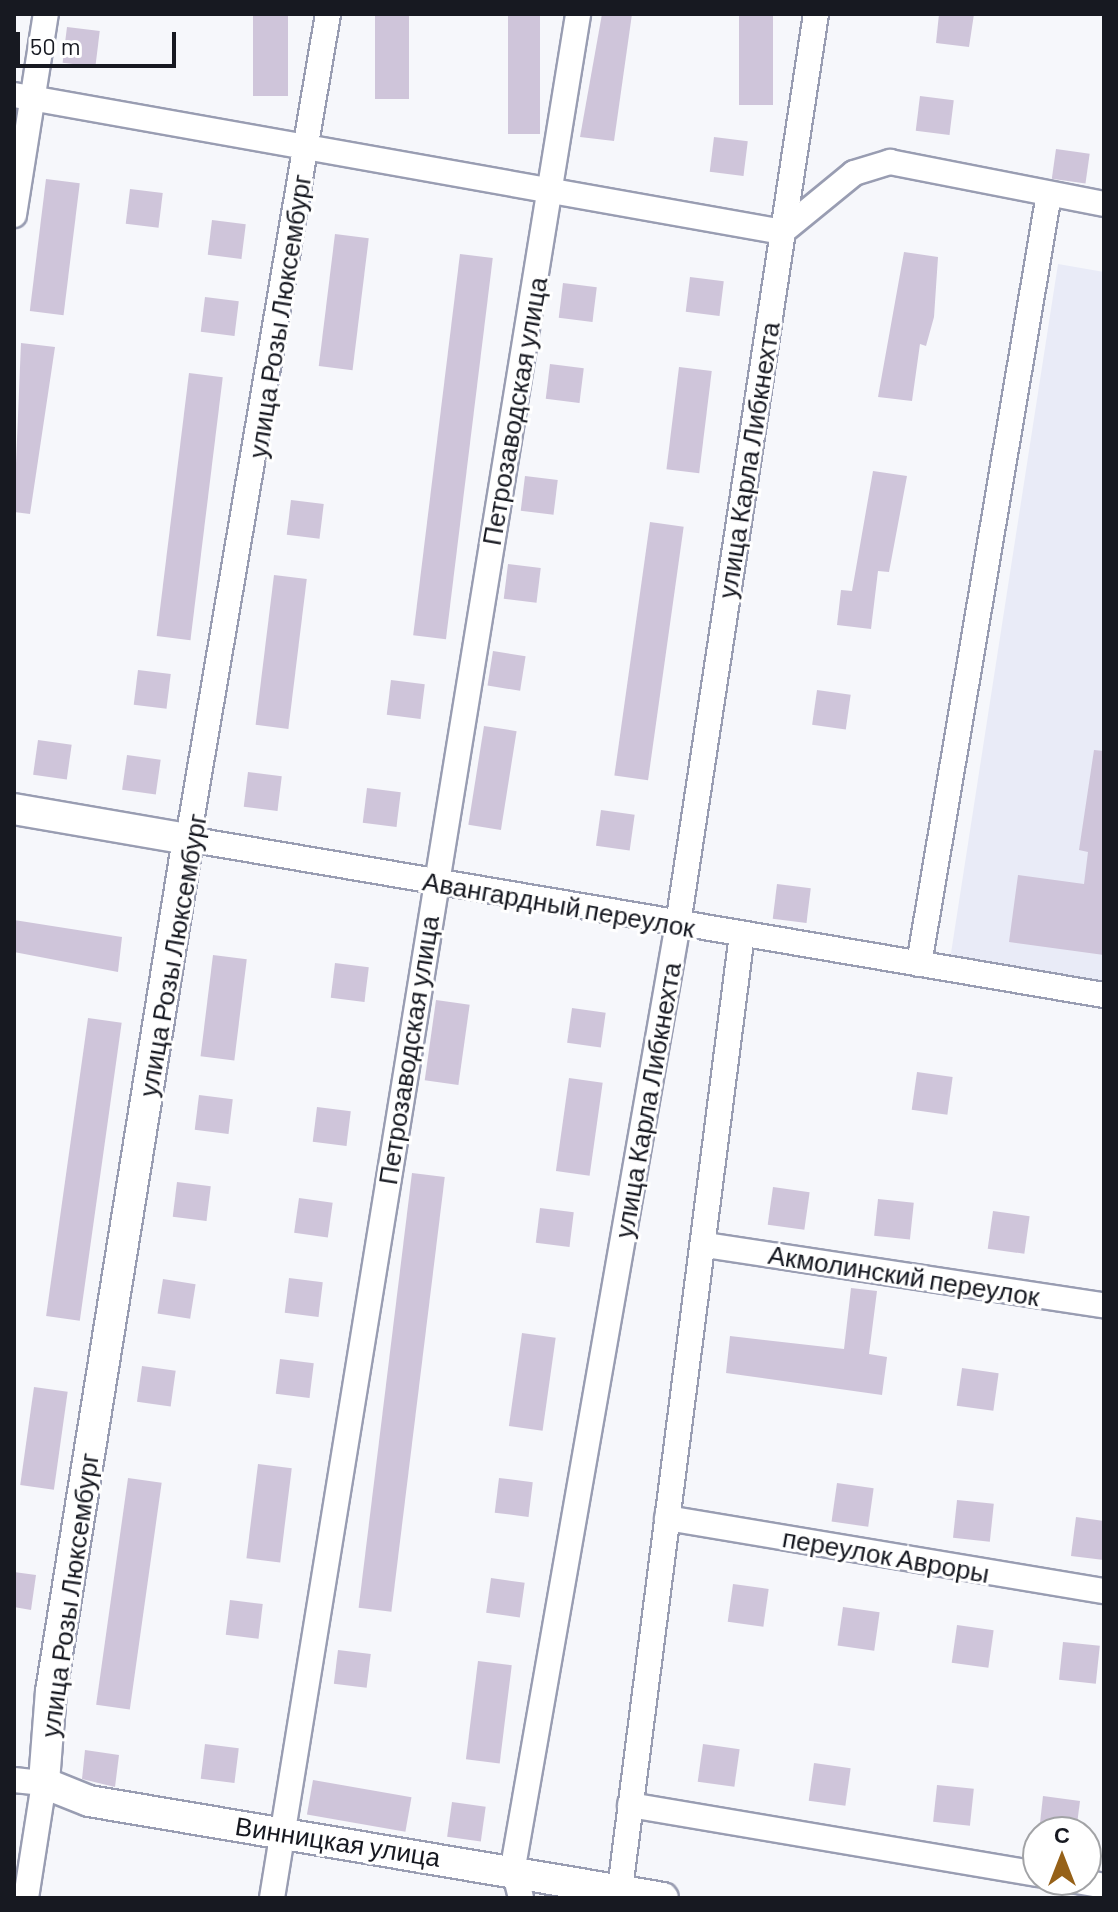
<!DOCTYPE html>
<html>
<head>
<meta charset="utf-8">
<style>
  body { margin:0 }
  #map { position:relative; width:1118px; height:1912px; overflow:hidden; background:#f6f7fb; font-family:Barlow,sans-serif }
  div>[style] { position:absolute }
  .built>* { inset:0; background:#e9ebf7 }
  .building>* { inset:0; background:#cfc5da; transform-origin:0 0 }
  .roads { filter:drop-shadow(2px 0 #999db2) drop-shadow(-2px 0 #999db2) drop-shadow(0 2px #999db2) drop-shadow(0 -2px #999db2) }
  .minor>* { height:24px; margin:-12px; padding:0 12px; transform-origin:12px; border-radius:12px; background:#fff }
  .major>* { height:30px; margin:-15px; padding:0 15px; transform-origin:15px; border-radius:15px; background:#fff }
  span { translate:-50% -50%; white-space:nowrap; text-align:center; line-height:1.15; -webkit-text-stroke:6px #fff; paint-order:stroke }
  .street-label { font-size:26px; color:#171921 }
  .frame { position:absolute; inset:0; border:16px solid #171921; pointer-events:none }
  .north { position:absolute; left:1022px; top:1816px; width:80px; height:80px; box-sizing:border-box; background:#fff; border:2px solid #a2a3a6; border-radius:50%; rotate:0deg; font-size:22px; font-weight:700; line-height:32px; text-align:center; color:#171921 }
  .north::after { content:''; display:block; margin:auto; width:28px; height:36px; background:#966118; clip-path:polygon(50% 0,100% 100%,50% 72%,0 100%) }
  .scale { position:absolute; left:16px; top:32px; width:160px; height:36px; box-sizing:border-box; border:4px solid #171921; border-top:0; padding-left:10px; font-size:24px; line-height:28px; white-space:nowrap; color:#171921; -webkit-text-stroke:6px #fff; paint-order:stroke }
</style>
</head>
<body>
<div id="map">
  <div class="built">
    <div style="clip-path:polygon(1058px 264px,1104px 272px,1104px 991px,949px 966px)"></div>
  </div>
  <div class="building">
    <div style="left:253px;top:14px;width:35px;height:82px"></div>
    <div style="left:375px;top:14px;width:34px;height:85px"></div>
    <div style="left:508px;top:14px;width:32px;height:120px"></div>
    <div style="clip-path:polygon(602px 14px,632px 14px,614px 141px,580px 137px)"></div>
    <div style="left:739px;top:14px;width:34px;height:91px"></div>
    <div style="clip-path:polygon(939px 14px,974px 14px,969px 47px,936px 43px)"></div>
    <div style="left:67px;top:27px;width:33px;height:36px;rotate:7deg"></div>
    <div style="left:920px;top:96px;width:34px;height:35px;rotate:7deg"></div>
    <div style="left:714px;top:137px;width:34px;height:35px;rotate:7deg"></div>
    <div style="left:1056px;top:149px;width:34px;height:30px;rotate:8deg"></div>
    <div style="left:46px;top:179px;width:34px;height:133px;rotate:7deg"></div>
    <div style="left:130px;top:189px;width:33px;height:35px;rotate:7deg"></div>
    <div style="left:212px;top:220px;width:34px;height:35px;rotate:7deg"></div>
    <div style="left:335px;top:234px;width:34px;height:133px;rotate:7deg"></div>
    <div style="clip-path:polygon(904px 252px,938px 257px,934px 317px,926px 346px,920px 344px,912px 401px,878px 397px)"></div>
    <div style="left:460px;top:254px;width:33px;height:384px;rotate:7deg"></div>
    <div style="left:690px;top:277px;width:34px;height:35px;rotate:7deg"></div>
    <div style="left:563px;top:283px;width:34px;height:35px;rotate:7deg"></div>
    <div style="left:205px;top:297px;width:34px;height:35px;rotate:7deg"></div>
    <div style="clip-path:polygon(21px 343px,55px 347px,30px 514px,14px 512px)"></div>
    <div style="left:550px;top:364px;width:34px;height:35px;rotate:7deg"></div>
    <div style="left:679px;top:367px;width:33px;height:103px;rotate:7deg"></div>
    <div style="left:189px;top:373px;width:34px;height:265px;rotate:7deg"></div>
    <div style="clip-path:polygon(873px 471px,907px 476px,889px 572px,878px 571px,871px 629px,837px 625px,841px 590px,852px 591px)"></div>
    <div style="left:525px;top:476px;width:33px;height:35px;rotate:7deg"></div>
    <div style="left:291px;top:500px;width:33px;height:35px;rotate:7deg"></div>
    <div style="left:650px;top:522px;width:34px;height:256px;rotate:8deg"></div>
    <div style="left:508px;top:564px;width:33px;height:35px;rotate:7deg"></div>
    <div style="left:274px;top:575px;width:33px;height:151px;rotate:7deg"></div>
    <div style="left:493px;top:651px;width:33px;height:35px;rotate:9deg"></div>
    <div style="left:138px;top:670px;width:33px;height:35px;rotate:7deg"></div>
    <div style="left:391px;top:680px;width:34px;height:35px;rotate:7deg"></div>
    <div style="left:817px;top:690px;width:34px;height:35px;rotate:8deg"></div>
    <div style="left:484px;top:726px;width:33px;height:100px;rotate:9deg"></div>
    <div style="left:38px;top:740px;width:34px;height:35px;rotate:8deg"></div>
    <div style="clip-path:polygon(1094px 750px,1104px 751px,1104px 955px,1009px 942px,1018px 875px,1084px 884px,1088px 852px,1079px 850px)"></div>
    <div style="left:127px;top:755px;width:34px;height:35px;rotate:8deg"></div>
    <div style="left:248px;top:772px;width:34px;height:35px;rotate:7deg"></div>
    <div style="left:367px;top:788px;width:34px;height:35px;rotate:7deg"></div>
    <div style="left:601px;top:810px;width:34px;height:36px;rotate:8deg"></div>
    <div style="left:777px;top:884px;width:34px;height:35px;rotate:7deg"></div>
    <div style="clip-path:polygon(14px 920px,122px 937px,118px 972px,14px 952px)"></div>
    <div style="left:213px;top:955px;width:34px;height:102px;rotate:7deg"></div>
    <div style="left:335px;top:963px;width:34px;height:35px;rotate:7deg"></div>
    <div style="left:436px;top:1000px;width:34px;height:81px;rotate:8deg"></div>
    <div style="left:572px;top:1008px;width:34px;height:35px;rotate:8deg"></div>
    <div style="left:88px;top:1018px;width:34px;height:301px;rotate:8deg"></div>
    <div style="left:917px;top:1072px;width:36px;height:38px;rotate:8deg"></div>
    <div style="left:569px;top:1078px;width:34px;height:94px;rotate:8deg"></div>
    <div style="left:199px;top:1095px;width:34px;height:35px;rotate:7deg"></div>
    <div style="left:317px;top:1107px;width:34px;height:35px;rotate:7deg"></div>
    <div style="left:412px;top:1173px;width:33px;height:438px;rotate:7deg"></div>
    <div style="left:177px;top:1182px;width:34px;height:35px;rotate:7deg"></div>
    <div style="left:773px;top:1187px;width:37px;height:38px;rotate:8deg"></div>
    <div style="left:299px;top:1198px;width:34px;height:35px;rotate:8deg"></div>
    <div style="left:878px;top:1199px;width:36px;height:37px;rotate:6deg"></div>
    <div style="left:540px;top:1208px;width:34px;height:35px;rotate:7deg"></div>
    <div style="left:993px;top:1211px;width:37px;height:38px;rotate:8deg"></div>
    <div style="left:289px;top:1278px;width:34px;height:35px;rotate:7deg"></div>
    <div style="left:163px;top:1279px;width:33px;height:35px;rotate:9deg"></div>
    <div style="clip-path:polygon(851px 1288px,877px 1291px,869px 1354px,887px 1357px,882px 1395px,726px 1373px,730px 1336px,844px 1349px)"></div>
    <div style="left:522px;top:1333px;width:34px;height:94px;rotate:8deg"></div>
    <div style="left:280px;top:1359px;width:34px;height:35px;rotate:7deg"></div>
    <div style="left:142px;top:1366px;width:34px;height:36px;rotate:8deg"></div>
    <div style="left:962px;top:1368px;width:37px;height:38px;rotate:8deg"></div>
    <div style="left:34px;top:1387px;width:34px;height:99px;rotate:8deg"></div>
    <div style="left:258px;top:1464px;width:34px;height:95px;rotate:7deg"></div>
    <div style="left:128px;top:1478px;width:34px;height:229px;rotate:8deg"></div>
    <div style="left:499px;top:1478px;width:34px;height:35px;rotate:7deg"></div>
    <div style="left:837px;top:1483px;width:37px;height:39px;rotate:8deg"></div>
    <div style="left:957px;top:1500px;width:37px;height:38px;rotate:6deg"></div>
    <div style="clip-path:polygon(1076px 1517px,1104px 1521px,1104px 1560px,1071px 1556px)"></div>
    <div style="clip-path:polygon(14px 1572px,36px 1575px,31px 1610px,14px 1607px)"></div>
    <div style="left:491px;top:1578px;width:34px;height:35px;rotate:8deg"></div>
    <div style="left:733px;top:1584px;width:36px;height:38px;rotate:8deg"></div>
    <div style="left:230px;top:1600px;width:33px;height:35px;rotate:7deg"></div>
    <div style="left:843px;top:1607px;width:37px;height:39px;rotate:8deg"></div>
    <div style="left:957px;top:1625px;width:37px;height:38px;rotate:8deg"></div>
    <div style="left:1063px;top:1642px;width:37px;height:38px;rotate:6deg"></div>
    <div style="left:338px;top:1650px;width:33px;height:34px;rotate:7deg"></div>
    <div style="left:478px;top:1661px;width:34px;height:99px;rotate:7deg"></div>
    <div style="left:205px;top:1744px;width:34px;height:35px;rotate:7deg"></div>
    <div style="left:703px;top:1744px;width:37px;height:38px;rotate:8deg"></div>
    <div style="clip-path:polygon(85px 1750px,119px 1755px,115px 1787px,82px 1779px)"></div>
    <div style="left:814px;top:1763px;width:37px;height:38px;rotate:8deg"></div>
    <div style="left:313px;top:1780px;width:100px;height:35px;rotate:10deg"></div>
    <div style="left:937px;top:1785px;width:37px;height:37px;rotate:6deg"></div>
    <div style="clip-path:polygon(1043px 1796px,1080px 1801px,1076px 1832px,1039px 1832px)"></div>
    <div style="left:452px;top:1802px;width:34px;height:35px;rotate:8deg"></div>
  </div>
  <div class="roads">
    <div class="minor">
      <div style="left:328px;top:14px;width:837px;rotate:99.63deg"></div>
      <div style="left:188px;top:839px;width:929px;rotate:9.67deg"></div>
      <div style="left:14px;top:95px;width:780px;rotate:10.11deg"></div>
      <div style="left:782px;top:232px;width:93px;rotate:-39.3deg"></div>
      <div style="left:854px;top:173px;width:38px;rotate:-17deg"></div>
      <div style="left:890px;top:162px;width:218px;rotate:11.1deg"></div>
      <div style="left:14px;top:215px;width:204px;rotate:-81deg"></div>
      <div style="left:919px;top:964px;width:781px;rotate:-80.42deg"></div>
      <div style="left:705px;top:1245px;width:403px;rotate:8.6deg"></div>
      <div style="left:667px;top:1518px;width:443px;rotate:9.5deg"></div>
      <div style="left:14px;top:1780px;width:30px;rotate:6deg"></div>
      <div style="left:44px;top:1783px;width:116px;rotate:98.9deg"></div>
      <div style="left:630px;top:1805px;width:414px;rotate:9.6deg"></div>
      <div style="left:1071px;top:1880px;width:34px;rotate:10deg"></div>
      <div style="left:620px;top:1889px;width:963px;rotate:-82.72deg"></div>
      <div style="left:272px;top:1898px;width:1909px;rotate:-80.77deg"></div>
      <div style="left:521px;top:1898px;width:32px;rotate:-104deg"></div>
      <div style="left:513px;top:1867px;width:957px;rotate:-80.08deg"></div>
      <div style="left:678px;top:924px;width:920px;rotate:-81.38deg"></div>
    </div>
    <div class="major">
      <div style="left:14px;top:809px;width:177px;rotate:9.8deg"></div>
      <div style="left:188px;top:839px;width:863px;rotate:99.13deg"></div>
      <div style="left:51px;top:1691px;width:92px;rotate:94.4deg"></div>
      <div style="left:44px;top:1783px;width:48px;rotate:21.8deg"></div>
      <div style="left:89px;top:1801px;width:582px;rotate:9.59deg"></div>
    </div>
  </div>
  <div class="street-label">
    <span style="left:279px;top:316px;rotate:-81deg">улица Розы Люксембург</span>
    <span style="left:514px;top:411px;rotate:-80deg">Петрозаводская улица</span>
    <span style="left:748px;top:460px;rotate:-81deg">улица Карла Либкнехта</span>
    <span style="left:559px;top:904px;rotate:10deg">Авангардный переулок</span>
    <span style="left:172px;top:955px;rotate:-80deg">улица Розы Люксембург</span>
    <span style="left:408px;top:1050px;rotate:-81deg">Петрозаводская улица</span>
    <span style="left:647px;top:1100px;rotate:-80deg">улица Карла Либкнехта</span>
    <span style="left:904px;top:1275px;rotate:9deg">Акмолинский переулок</span>
    <span style="left:886px;top:1555px;rotate:10deg">переулок Авроры</span>
    <span style="left:69px;top:1595px;rotate:-82deg">улица Розы Люксембург</span>
    <span style="left:338px;top:1841px;rotate:9deg">Винницкая улица</span>
  </div>
  <div class="frame"></div>
  <div class="north">С</div>
  <div class="scale">50 m</div>
</div>
</body>
</html>
